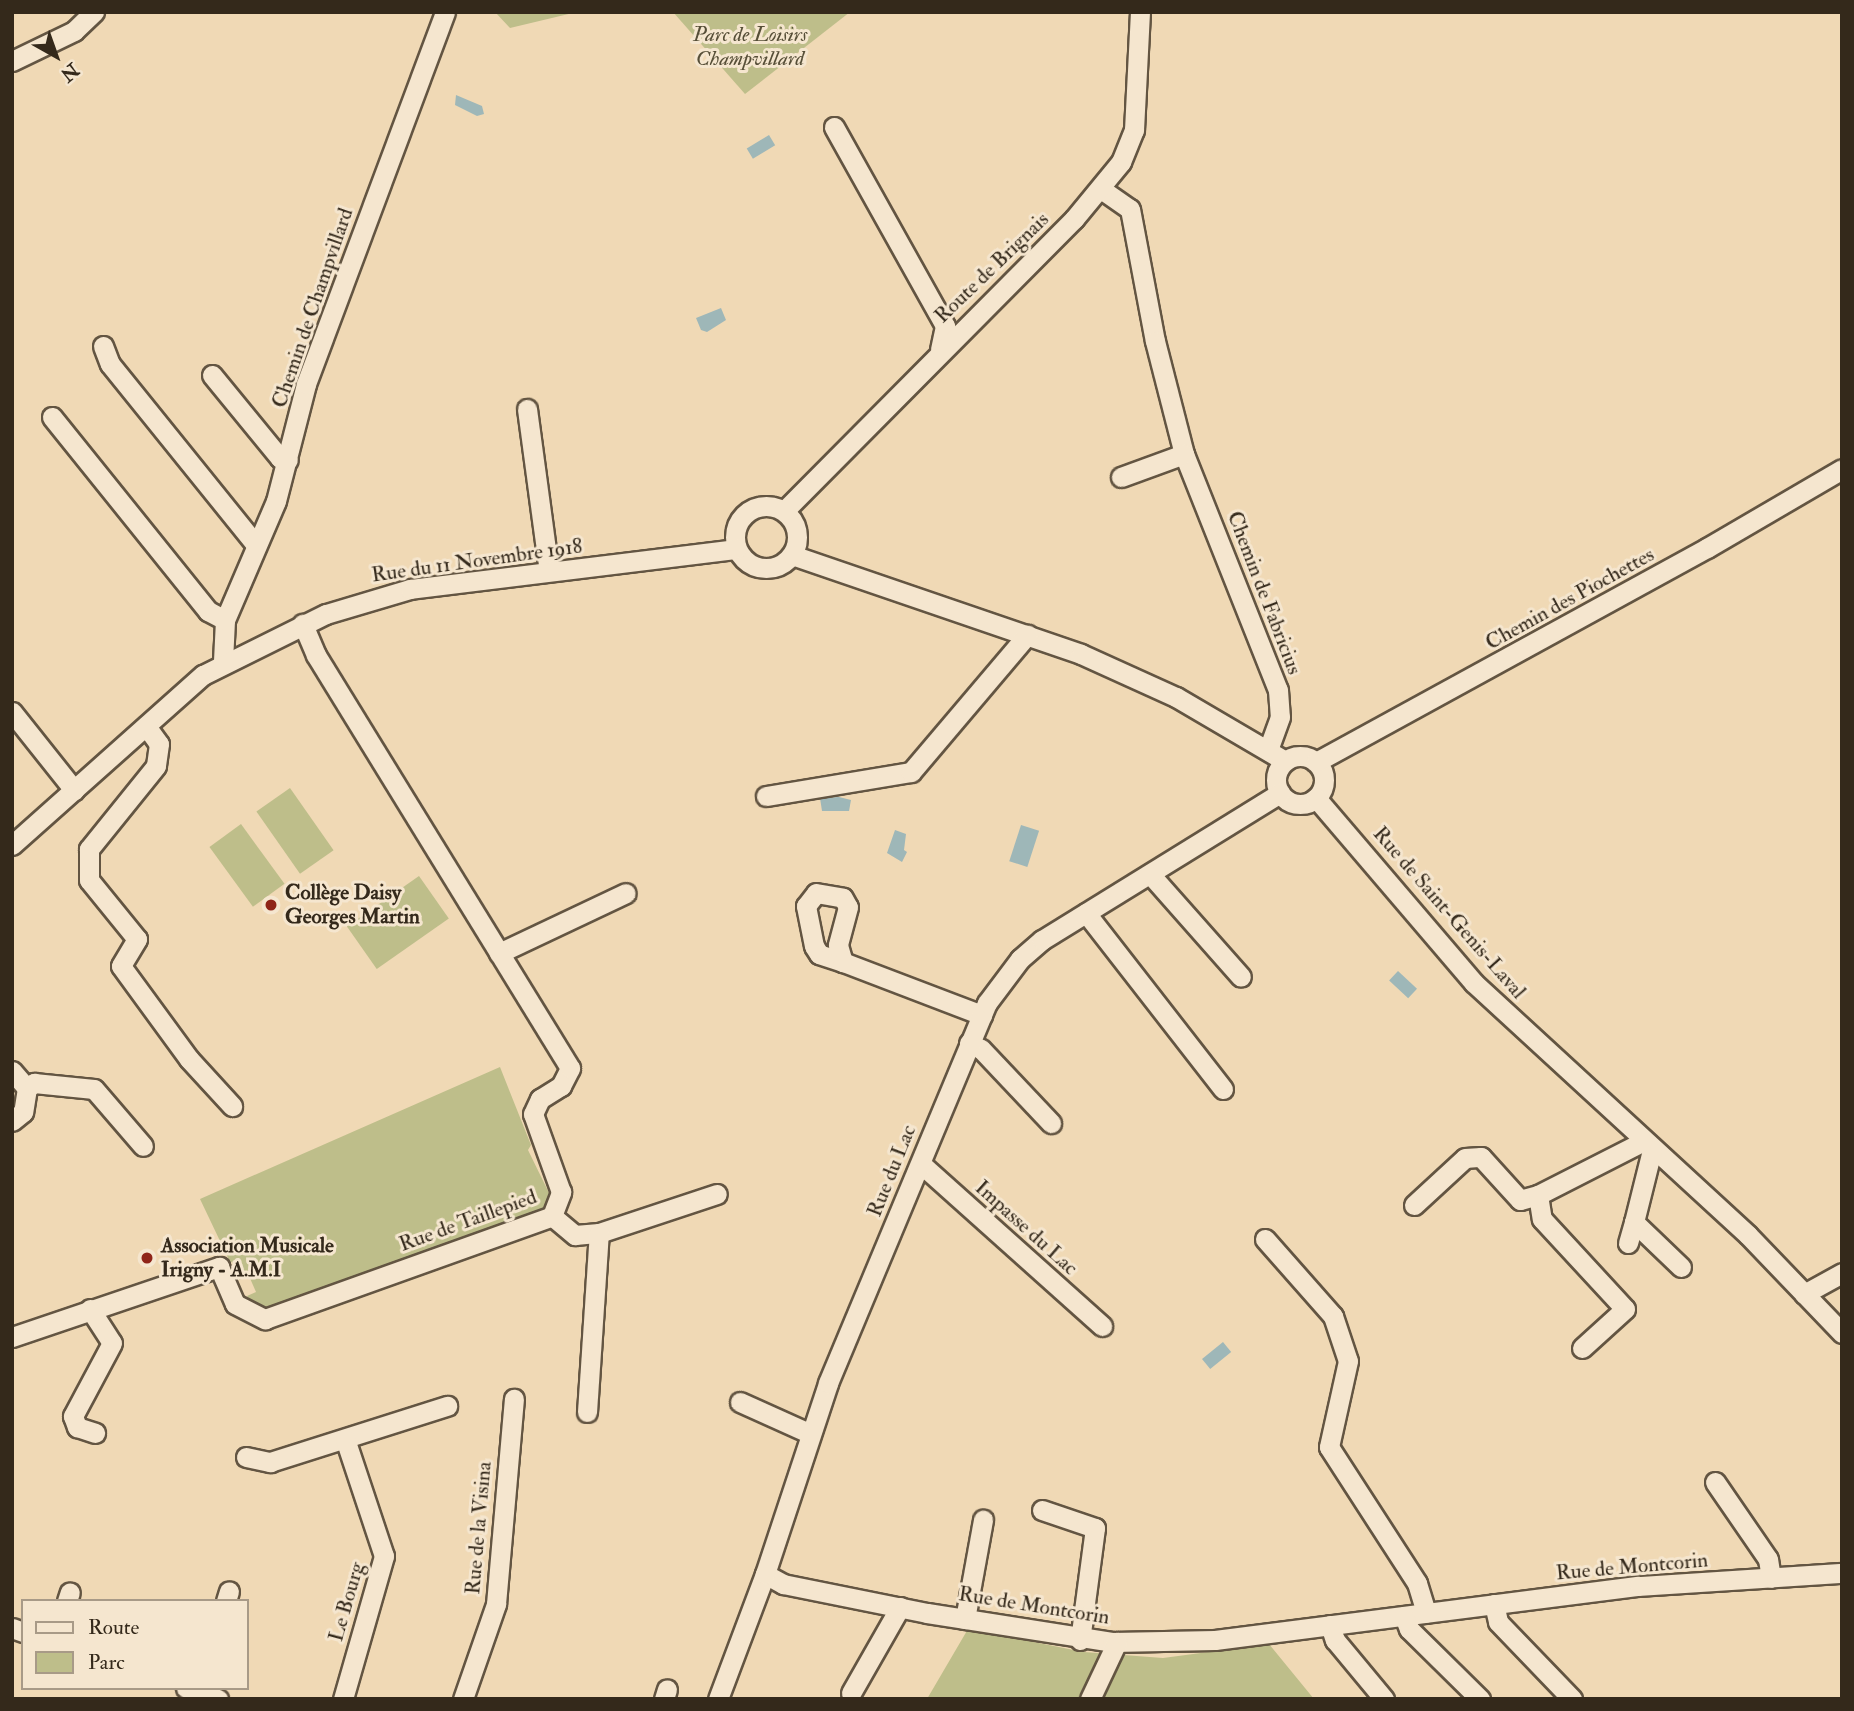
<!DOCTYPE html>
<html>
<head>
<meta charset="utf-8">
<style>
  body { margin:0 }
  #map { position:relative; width:1854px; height:1711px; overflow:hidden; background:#f0d9b5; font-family:"IM FELL Double Pica",serif }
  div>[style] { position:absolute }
  .green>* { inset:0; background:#bebe8a; transform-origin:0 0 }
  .water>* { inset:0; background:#9eb7b8; transform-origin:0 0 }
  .roads { filter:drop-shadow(2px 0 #635542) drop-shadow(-2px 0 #635542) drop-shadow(0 2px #635542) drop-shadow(0 -2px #635542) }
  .minor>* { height:19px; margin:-9.5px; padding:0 9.5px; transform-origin:9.5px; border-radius:9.5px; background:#f5e6cf }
  .minor>.ring { margin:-9.5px; padding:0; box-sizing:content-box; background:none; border:19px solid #f5e6cf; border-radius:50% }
  .dots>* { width:19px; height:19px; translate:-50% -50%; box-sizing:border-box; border:4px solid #f5e6cf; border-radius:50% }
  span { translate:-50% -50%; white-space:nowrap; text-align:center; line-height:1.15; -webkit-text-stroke:6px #f5e6cf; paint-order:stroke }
  .park-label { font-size:21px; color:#564e37; font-style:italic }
  .street-label { font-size:21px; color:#34291b }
  .poi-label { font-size:21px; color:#34291b; font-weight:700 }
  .left { translate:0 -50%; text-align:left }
  .frame { position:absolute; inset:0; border:14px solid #34291b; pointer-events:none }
  .legend { position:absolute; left:21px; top:1599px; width:228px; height:91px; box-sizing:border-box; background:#f5e6cf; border:2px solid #a89a87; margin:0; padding:9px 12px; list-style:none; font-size:21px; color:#34291b }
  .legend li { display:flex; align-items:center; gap:14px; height:35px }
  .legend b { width:35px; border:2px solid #a89a87 }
  .north { position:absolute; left:21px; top:21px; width:70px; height:70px; -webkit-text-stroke:5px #f5e6cf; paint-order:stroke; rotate:140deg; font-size:19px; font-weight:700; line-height:28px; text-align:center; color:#34291b }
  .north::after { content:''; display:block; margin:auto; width:24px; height:32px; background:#34291b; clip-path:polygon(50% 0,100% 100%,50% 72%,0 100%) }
</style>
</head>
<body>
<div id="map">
  <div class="green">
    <div style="clip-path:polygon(495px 12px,577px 12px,510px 28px)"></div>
    <div style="clip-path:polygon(673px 12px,850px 12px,745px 94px)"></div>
    <div style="left:290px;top:788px;width:76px;height:41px;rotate:55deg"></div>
    <div style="left:241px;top:824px;width:74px;height:39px;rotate:54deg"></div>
    <div style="left:419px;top:876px;width:52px;height:88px;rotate:55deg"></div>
    <div style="clip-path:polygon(500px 1067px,531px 1145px,528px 1150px,550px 1195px,544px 1209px,265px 1311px,253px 1307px,247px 1296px,256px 1292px,249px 1276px,239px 1280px,237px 1263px,230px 1262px,200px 1199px)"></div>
    <div style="clip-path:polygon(968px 1629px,1084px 1652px,1163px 1658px,1269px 1644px,1314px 1699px,927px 1699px)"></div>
  </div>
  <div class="water">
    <div style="clip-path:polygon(456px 95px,482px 106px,484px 114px,477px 116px,455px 105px)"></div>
    <div style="left:769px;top:135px;width:12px;height:26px;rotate:59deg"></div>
    <div style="clip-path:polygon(721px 308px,726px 320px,707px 332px,701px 330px,696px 318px)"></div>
    <div style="clip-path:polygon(839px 797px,851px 800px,849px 811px,822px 811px,820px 798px)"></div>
    <div style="left:1021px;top:825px;width:19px;height:38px;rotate:18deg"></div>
    <div style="clip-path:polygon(895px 830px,906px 834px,904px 850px,907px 852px,902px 862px,887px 853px)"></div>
    <div style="left:1398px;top:971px;width:26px;height:13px;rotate:43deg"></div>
    <div style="left:1223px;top:1342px;width:13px;height:27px;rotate:51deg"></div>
  </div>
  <div class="roads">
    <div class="minor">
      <div style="left:12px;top:61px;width:69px;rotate:-25.8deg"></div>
      <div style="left:74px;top:31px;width:28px;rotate:-44deg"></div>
      <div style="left:834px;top:127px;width:228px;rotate:60.8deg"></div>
      <div style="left:945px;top:326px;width:24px;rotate:102deg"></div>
      <div style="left:1101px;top:189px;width:35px;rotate:35deg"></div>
      <div style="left:1130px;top:209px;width:134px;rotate:79.3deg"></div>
      <div style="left:1155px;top:341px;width:117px;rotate:75.6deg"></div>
      <div style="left:1184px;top:454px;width:254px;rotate:68.3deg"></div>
      <div style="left:1278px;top:690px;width:27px;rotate:86deg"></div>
      <div style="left:1280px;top:717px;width:35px;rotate:110deg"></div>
      <div style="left:103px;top:346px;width:19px;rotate:69deg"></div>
      <div style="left:110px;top:364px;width:231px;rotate:51.1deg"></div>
      <div style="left:212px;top:375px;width:107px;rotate:50.7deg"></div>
      <div style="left:280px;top:458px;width:8px;rotate:14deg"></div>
      <div style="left:527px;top:409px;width:163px;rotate:82.3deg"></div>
      <div style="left:52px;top:417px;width:249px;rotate:51.2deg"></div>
      <div style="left:208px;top:611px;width:19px;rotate:28deg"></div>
      <div style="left:1121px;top:477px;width:67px;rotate:-20.1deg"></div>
      <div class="ring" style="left:735px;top:506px;width:43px;height:43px"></div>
      <div style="left:784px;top:511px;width:412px;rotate:-45.2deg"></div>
      <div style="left:1074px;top:219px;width:74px;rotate:-50.5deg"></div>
      <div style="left:1121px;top:162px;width:35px;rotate:-68deg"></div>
      <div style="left:1134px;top:130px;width:118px;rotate:-87.1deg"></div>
      <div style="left:792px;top:555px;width:305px;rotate:18.9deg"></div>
      <div style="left:1081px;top:654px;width:104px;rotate:24.4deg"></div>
      <div style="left:1176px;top:697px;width:126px;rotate:30.4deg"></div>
      <div style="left:223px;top:661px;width:41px;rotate:-87.2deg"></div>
      <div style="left:225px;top:620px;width:129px;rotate:-66.8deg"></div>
      <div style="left:276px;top:501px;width:121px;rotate:-75.6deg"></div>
      <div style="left:306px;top:384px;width:397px;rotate:-69.5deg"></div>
      <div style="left:12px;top:712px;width:100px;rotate:51.5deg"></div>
      <div style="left:146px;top:726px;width:22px;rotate:54deg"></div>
      <div style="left:159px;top:744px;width:22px;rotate:98deg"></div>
      <div style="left:156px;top:766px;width:107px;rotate:128.9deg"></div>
      <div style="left:89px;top:849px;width:31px;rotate:90deg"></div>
      <div style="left:89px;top:880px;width:76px;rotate:50.9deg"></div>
      <div style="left:137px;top:939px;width:31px;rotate:121deg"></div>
      <div style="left:121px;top:966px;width:115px;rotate:53.8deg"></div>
      <div style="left:189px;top:1059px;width:64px;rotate:47.5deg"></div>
      <div class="ring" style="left:1276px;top:756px;width:29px;height:29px"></div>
      <div style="left:1316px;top:762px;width:446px;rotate:-28.7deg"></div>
      <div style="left:1707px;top:548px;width:156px;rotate:-30.3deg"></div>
      <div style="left:766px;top:796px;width:147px;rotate:-9.4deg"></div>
      <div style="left:911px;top:772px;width:180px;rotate:-49.7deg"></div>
      <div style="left:1316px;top:798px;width:243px;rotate:49.5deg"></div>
      <div style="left:1474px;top:983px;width:372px;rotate:42.6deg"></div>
      <div style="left:1748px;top:1235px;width:136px;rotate:46.2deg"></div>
      <div style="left:12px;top:845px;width:256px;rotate:-41.7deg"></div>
      <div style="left:203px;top:675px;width:137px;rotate:-26.4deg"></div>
      <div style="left:326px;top:614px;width:88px;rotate:-16.6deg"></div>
      <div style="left:410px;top:589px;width:328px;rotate:-7deg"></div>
      <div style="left:1150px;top:874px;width:137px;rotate:48.5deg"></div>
      <div style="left:1086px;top:913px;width:223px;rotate:52.1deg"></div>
      <div style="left:499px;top:953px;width:140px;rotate:-25.3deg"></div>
      <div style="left:843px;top:962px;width:25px;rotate:-162deg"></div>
      <div style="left:819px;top:954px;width:9px;rotate:-122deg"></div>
      <div style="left:814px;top:946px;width:41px;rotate:-101.3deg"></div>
      <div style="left:806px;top:906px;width:16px;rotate:-52deg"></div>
      <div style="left:816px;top:893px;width:27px;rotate:10deg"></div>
      <div style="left:843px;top:898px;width:10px;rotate:61deg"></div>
      <div style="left:848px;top:907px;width:39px;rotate:105deg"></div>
      <div style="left:838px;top:945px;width:18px;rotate:74deg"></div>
      <div style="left:843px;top:962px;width:149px;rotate:20.9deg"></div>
      <div style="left:969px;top:1043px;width:13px;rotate:27deg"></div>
      <div style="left:981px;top:1049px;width:102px;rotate:46.6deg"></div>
      <div style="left:12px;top:1071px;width:23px;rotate:49deg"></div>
      <div style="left:27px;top:1088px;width:24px;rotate:99deg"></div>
      <div style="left:23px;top:1112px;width:14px;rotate:141deg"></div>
      <div style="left:27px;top:1088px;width:9px;rotate:-36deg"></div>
      <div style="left:34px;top:1083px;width:60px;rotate:5.7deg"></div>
      <div style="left:94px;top:1089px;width:75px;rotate:49.3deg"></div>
      <div style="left:1652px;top:1150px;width:74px;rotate:104deg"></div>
      <div style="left:1634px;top:1222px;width:65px;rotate:43.8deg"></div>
      <div style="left:921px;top:1164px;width:243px;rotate:41.8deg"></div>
      <div style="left:1538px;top:1195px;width:24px;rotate:81deg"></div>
      <div style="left:1542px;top:1219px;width:122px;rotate:47.3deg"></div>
      <div style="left:1625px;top:1309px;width:58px;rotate:137.8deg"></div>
      <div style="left:1414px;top:1205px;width:69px;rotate:-42.7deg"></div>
      <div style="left:1465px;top:1158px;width:16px;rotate:-4deg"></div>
      <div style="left:1481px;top:1157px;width:58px;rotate:47.8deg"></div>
      <div style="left:1520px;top:1200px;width:19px;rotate:-16deg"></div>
      <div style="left:1538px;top:1195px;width:117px;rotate:-27deg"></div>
      <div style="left:552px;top:1216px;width:30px;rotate:40deg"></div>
      <div style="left:575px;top:1235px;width:24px;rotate:-5deg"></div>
      <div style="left:599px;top:1233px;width:124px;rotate:-18.3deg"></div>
      <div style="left:1265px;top:1239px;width:103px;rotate:48.6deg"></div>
      <div style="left:1333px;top:1316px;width:47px;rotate:71.6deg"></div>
      <div style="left:1348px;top:1361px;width:88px;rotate:102.5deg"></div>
      <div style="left:1329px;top:1447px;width:162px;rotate:57.1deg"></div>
      <div style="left:1417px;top:1583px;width:31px;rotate:73deg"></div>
      <div style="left:1628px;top:1243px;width:22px;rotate:-74deg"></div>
      <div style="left:1804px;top:1294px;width:43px;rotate:-28.9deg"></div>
      <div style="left:90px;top:1309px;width:40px;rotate:57.1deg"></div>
      <div style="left:112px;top:1343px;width:83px;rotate:118.1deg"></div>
      <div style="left:73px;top:1416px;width:12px;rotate:70deg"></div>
      <div style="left:77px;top:1427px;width:19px;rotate:18deg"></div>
      <div style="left:12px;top:1337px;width:219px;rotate:-18.7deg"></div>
      <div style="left:219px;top:1267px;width:40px;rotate:66.6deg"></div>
      <div style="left:235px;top:1304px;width:34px;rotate:27deg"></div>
      <div style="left:265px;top:1319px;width:305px;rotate:-19.7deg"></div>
      <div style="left:552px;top:1216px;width:26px;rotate:-69deg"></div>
      <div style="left:561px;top:1192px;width:83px;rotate:-109.7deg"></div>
      <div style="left:533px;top:1114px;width:17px;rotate:-65deg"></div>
      <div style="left:540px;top:1099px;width:25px;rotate:-32deg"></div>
      <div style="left:561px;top:1086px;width:20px;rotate:-63deg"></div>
      <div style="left:570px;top:1068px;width:485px;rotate:-121.6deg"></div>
      <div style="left:316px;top:655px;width:34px;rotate:-113deg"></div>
      <div style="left:740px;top:1402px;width:76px;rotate:24.2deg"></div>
      <div style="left:587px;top:1412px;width:179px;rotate:-86.2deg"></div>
      <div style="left:246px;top:1457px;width:25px;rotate:12deg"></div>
      <div style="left:270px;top:1462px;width:186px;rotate:-17.6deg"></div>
      <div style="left:1715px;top:1482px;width:93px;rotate:55.5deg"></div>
      <div style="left:1768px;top:1559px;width:19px;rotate:81deg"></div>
      <div style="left:1042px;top:1510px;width:56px;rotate:18.8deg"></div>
      <div style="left:1095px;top:1528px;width:113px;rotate:97.6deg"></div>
      <div style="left:765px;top:1574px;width:21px;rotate:29deg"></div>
      <div style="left:783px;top:1584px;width:147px;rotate:11.4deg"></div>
      <div style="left:927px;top:1613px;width:187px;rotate:8.9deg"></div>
      <div style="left:1112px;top:1642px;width:103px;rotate:-1.1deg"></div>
      <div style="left:1215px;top:1640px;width:427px;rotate:-7.3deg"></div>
      <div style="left:1639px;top:1586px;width:203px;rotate:-3.7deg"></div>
      <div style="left:67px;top:1601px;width:9px;rotate:-72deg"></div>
      <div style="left:226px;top:1601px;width:10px;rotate:-73deg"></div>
      <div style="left:1494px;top:1604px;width:18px;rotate:77deg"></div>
      <div style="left:1498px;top:1622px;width:107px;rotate:46.1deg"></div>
      <div style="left:1404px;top:1616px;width:14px;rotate:69deg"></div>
      <div style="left:1409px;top:1629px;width:100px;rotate:44.6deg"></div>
      <div style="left:965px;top:1619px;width:101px;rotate:-79.7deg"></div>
      <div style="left:1330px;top:1625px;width:16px;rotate:72deg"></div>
      <div style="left:1335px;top:1640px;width:77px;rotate:50.3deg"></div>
      <div style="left:12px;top:1628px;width:12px;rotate:20deg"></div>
      <div style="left:186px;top:1688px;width:34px;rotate:19deg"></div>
      <div style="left:851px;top:1693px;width:99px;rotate:-60.3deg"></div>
      <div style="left:343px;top:1699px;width:149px;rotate:-74deg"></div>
      <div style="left:384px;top:1556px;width:123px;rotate:-108.4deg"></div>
      <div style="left:463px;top:1699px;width:101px;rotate:-70.8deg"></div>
      <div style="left:496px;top:1604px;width:206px;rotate:-85deg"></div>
      <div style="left:664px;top:1699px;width:10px;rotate:-73deg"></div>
      <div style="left:718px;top:1699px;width:134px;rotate:-69.4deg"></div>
      <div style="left:765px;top:1574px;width:201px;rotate:-71.7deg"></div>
      <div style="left:828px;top:1383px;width:412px;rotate:-67.3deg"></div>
      <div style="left:987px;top:1003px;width:55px;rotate:-53.1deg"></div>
      <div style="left:1020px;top:959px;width:29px;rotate:-41deg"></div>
      <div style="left:1042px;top:940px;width:280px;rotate:-31.7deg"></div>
      <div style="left:1090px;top:1699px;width:63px;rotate:-64.7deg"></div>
    </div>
  </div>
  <div class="dots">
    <div style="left:271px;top:905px;background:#8f2418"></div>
    <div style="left:147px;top:1258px;background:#8f2418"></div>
  </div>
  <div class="park-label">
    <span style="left:750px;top:47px">Parc de Loisirs<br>Champvillard</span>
  </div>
  <div class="street-label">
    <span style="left:992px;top:268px;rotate:-44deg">Route de Brignais</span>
    <span style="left:313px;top:308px;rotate:-71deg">Chemin de Champvillard</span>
    <span style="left:477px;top:561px;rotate:-8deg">Rue du 11 Novembre 1918</span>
    <span style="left:1264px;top:593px;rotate:69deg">Chemin de Fabricius</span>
    <span style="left:1570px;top:599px;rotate:-29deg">Chemin des Piochettes</span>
    <span style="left:1449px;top:913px;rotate:49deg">Rue de Saint-Genis-Laval</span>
    <span style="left:892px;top:1171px;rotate:-68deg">Rue du Lac</span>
    <span style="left:468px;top:1221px;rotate:-20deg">Rue de Taillepied</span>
    <span style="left:1026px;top:1228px;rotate:42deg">Impasse du Lac</span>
    <span style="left:479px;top:1528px;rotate:-85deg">Rue de la Visina</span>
    <span style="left:1632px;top:1567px;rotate:-5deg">Rue de Montcorin</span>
    <span style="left:347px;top:1602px;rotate:-74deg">Le Bourg</span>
    <span style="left:1034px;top:1606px;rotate:9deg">Rue de Montcorin</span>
  </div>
  <div class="poi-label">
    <span class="left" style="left:285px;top:905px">Collège Daisy<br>Georges Martin</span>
    <span class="left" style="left:161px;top:1258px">Association Musicale<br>Irigny - A.M.I</span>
  </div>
  <div class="frame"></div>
  <ul class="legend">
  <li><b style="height:9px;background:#f5e6cf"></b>Route</li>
  <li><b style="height:19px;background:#bebe8a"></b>Parc</li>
  </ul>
  <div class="north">N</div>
</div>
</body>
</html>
